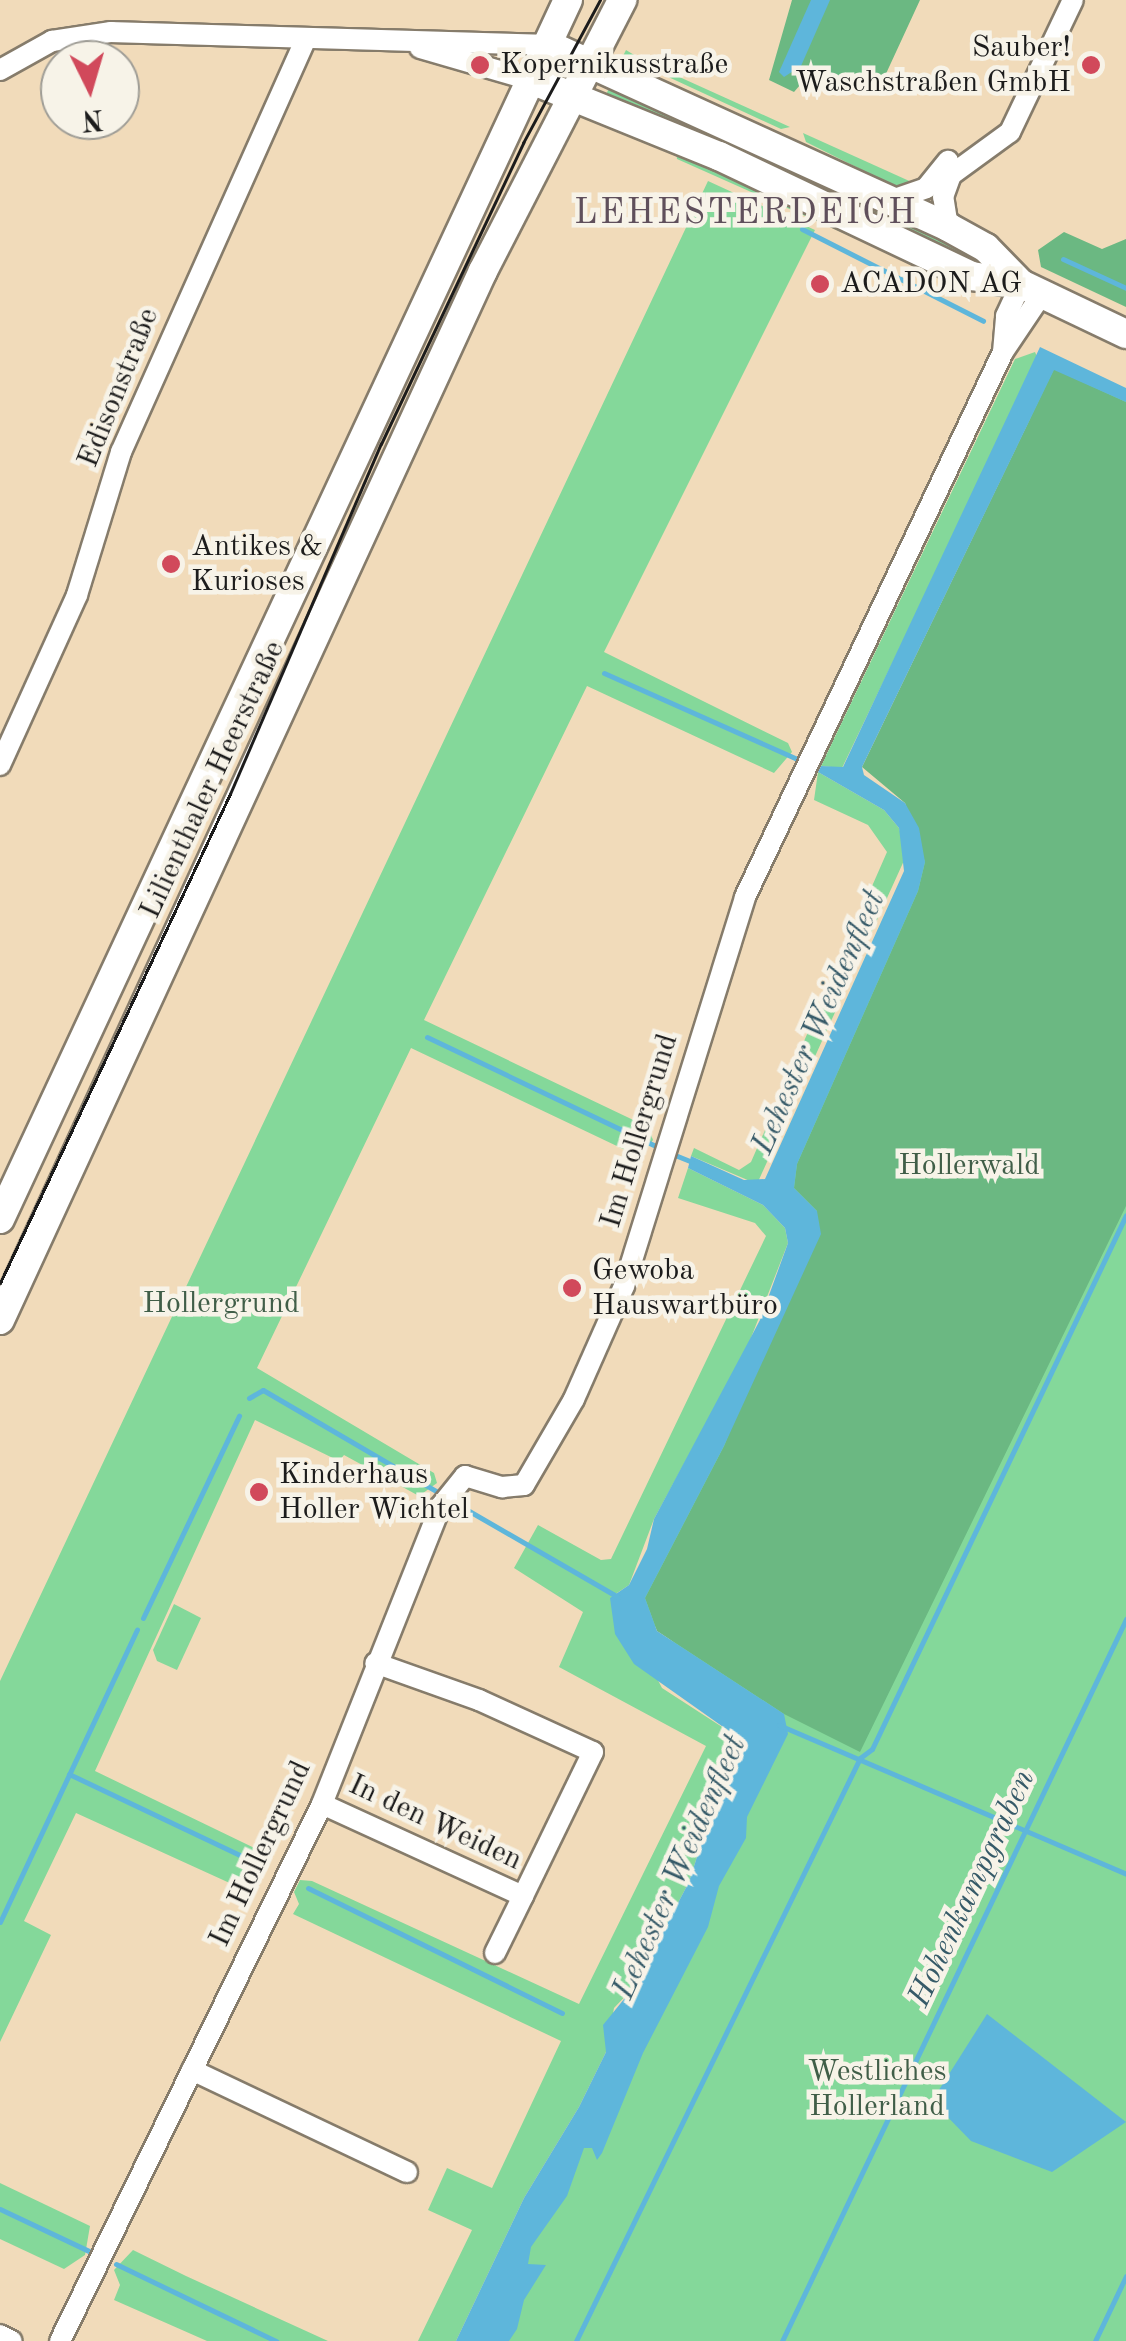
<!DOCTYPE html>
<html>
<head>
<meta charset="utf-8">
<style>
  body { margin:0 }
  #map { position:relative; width:1126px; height:2341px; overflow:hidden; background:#f1dbba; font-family:"Old Standard TT",serif }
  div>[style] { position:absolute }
  .green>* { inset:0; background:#84d89a }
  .forest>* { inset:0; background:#6bb882 }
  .water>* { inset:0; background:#5eb6db }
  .stream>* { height:5px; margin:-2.5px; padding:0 2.5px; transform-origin:2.5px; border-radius:2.5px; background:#5eb6db }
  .roads { filter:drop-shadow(2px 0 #867c6b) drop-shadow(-2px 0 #867c6b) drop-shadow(0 2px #867c6b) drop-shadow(0 -2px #867c6b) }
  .minor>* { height:20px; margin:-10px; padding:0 10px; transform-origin:10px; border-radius:10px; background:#fff }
  .major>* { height:28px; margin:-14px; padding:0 14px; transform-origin:14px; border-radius:14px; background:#fff }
  .tram>* { height:2.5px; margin:-1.25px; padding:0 1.25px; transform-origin:1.25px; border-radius:1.25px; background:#1c1c1c }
  .dots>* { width:28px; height:28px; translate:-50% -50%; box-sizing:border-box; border:5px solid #f7f3e8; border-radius:50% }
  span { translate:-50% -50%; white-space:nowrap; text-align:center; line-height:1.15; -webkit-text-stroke:9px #f7f3e8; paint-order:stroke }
  .poi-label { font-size:30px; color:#1c1c1c }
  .right { translate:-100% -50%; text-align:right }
  .left { translate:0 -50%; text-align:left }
  .street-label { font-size:30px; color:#1c1c1c }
  .park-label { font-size:30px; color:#405e48 }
  .water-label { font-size:32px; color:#365a68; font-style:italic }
  .quarter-label { font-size:35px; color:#5f4f5b; letter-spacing:2.5px }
  .north { position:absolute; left:40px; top:40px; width:100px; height:100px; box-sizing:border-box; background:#f7f3e8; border:2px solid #9f9d96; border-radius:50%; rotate:175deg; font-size:28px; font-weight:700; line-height:40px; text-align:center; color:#1c1c1c }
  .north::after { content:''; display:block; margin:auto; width:35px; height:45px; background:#d1495b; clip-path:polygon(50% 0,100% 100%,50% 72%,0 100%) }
</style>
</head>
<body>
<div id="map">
  <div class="green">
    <div style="clip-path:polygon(626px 50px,644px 61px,790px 127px,781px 129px,623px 56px)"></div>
    <div style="clip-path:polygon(609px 88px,779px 164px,780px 171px,605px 97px)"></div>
    <div style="clip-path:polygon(803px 133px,916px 184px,900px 189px,806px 142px)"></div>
    <div style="clip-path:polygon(676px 149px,827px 217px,895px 256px,677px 159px)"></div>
    <div style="clip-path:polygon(807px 177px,995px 265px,994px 273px,802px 182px)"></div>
    <div style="clip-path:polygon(708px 181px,815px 230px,604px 652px,788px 743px,792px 752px,774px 773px,587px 686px,424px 1020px,648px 1127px,653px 1140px,640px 1157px,411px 1048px,257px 1368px,434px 1473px,437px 1483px,419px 1496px,344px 1455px,339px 1461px,255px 1420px,95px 1771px,267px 1854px,245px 1890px,76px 1813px,24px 1921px,51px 1935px,0 2042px,0 1681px)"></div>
    <div style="clip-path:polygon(1035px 352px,1038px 359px,842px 768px,821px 766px,1015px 359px)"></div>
    <div style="clip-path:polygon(1049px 356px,1126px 392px,1126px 2341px,481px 2341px,775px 1728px,626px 1602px,800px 1242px,777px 1194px,916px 864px,910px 830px)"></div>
    <div style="clip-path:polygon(818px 772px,884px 810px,899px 828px,907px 854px,757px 1184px,691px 1156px,694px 1148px,739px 1170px,751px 1162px,887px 852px,868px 825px,814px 800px)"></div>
    <div style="clip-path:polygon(688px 1168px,763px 1205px,785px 1228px,788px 1243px,747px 1348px,654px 1519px,629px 1585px,614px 1595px,662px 1688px,736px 1736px,739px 1759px,716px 1797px,689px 1882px,633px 1988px,614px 2008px,606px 2052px,579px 2107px,524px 2198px,456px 2341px,418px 2341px,472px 2230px,428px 2210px,447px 2168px,492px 2188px,561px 2041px,293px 1914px,299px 1904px,294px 1892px,300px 1880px,312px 1881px,579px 2004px,706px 1746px,559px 1667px,583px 1612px,514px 1568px,538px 1525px,601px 1560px,611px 1559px,766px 1236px,755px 1223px,678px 1198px)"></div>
    <div style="clip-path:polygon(174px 1604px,201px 1618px,177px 1670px,157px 1661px,153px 1650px)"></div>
    <div style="clip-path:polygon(0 2183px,90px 2226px,85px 2255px,64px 2269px,0 2239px)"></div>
    <div style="clip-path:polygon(133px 2250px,186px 2276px,328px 2341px,207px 2341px,114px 2300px,120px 2285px,114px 2270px)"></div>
  </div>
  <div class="forest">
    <div style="clip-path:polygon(792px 0,920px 0,878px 91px,813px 70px,794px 92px,769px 80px)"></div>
    <div style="clip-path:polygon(1064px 232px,1102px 249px,1126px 239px,1126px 307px,1041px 267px,1038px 250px)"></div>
    <div style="clip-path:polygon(1054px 369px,1126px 402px,1126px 1206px,860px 1752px,784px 1714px,657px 1631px,645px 1598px,724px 1446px,817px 1211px,794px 1188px,797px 1164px,918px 891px,925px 862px,905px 803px,862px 767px)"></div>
  </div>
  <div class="water">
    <div style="clip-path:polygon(811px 0,830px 0,801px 66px,784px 77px,779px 72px)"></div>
    <div style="clip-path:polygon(1040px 347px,1126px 388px,1126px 402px,1054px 370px,862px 767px,864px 775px,905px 803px,919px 828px,925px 862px,918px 891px,797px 1164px,794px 1188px,817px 1211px,821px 1234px,724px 1446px,645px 1598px,657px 1631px,784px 1714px,788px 1734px,747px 1817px,746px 1838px,719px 1886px,708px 1927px,643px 2053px,602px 2153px,597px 2160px,592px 2148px,584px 2148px,567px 2196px,531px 2247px,528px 2264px,546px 2265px,524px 2300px,517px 2329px,509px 2341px,456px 2341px,524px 2198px,579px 2107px,606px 2052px,603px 2025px,633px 1988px,689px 1882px,716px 1797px,735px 1772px,736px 1736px,634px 1664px,615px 1634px,610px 1598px,629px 1585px,647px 1549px,654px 1519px,760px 1320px,788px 1243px,785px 1228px,763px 1205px,688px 1168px,691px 1156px,744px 1180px,765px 1179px,904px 871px,899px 828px,884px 810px,818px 772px,821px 766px,843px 767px)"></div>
    <div style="clip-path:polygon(987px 2014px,1126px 2122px,1052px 2172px,971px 2141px,932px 2101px)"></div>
  </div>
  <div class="stream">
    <div style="left:802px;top:229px;width:203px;rotate:26.9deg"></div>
    <div style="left:1063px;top:259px;width:69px;rotate:24.7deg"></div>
    <div style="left:604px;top:673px;width:217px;rotate:24deg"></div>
    <div style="left:427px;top:1037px;width:258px;rotate:25.5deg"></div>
    <div style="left:670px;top:1153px;width:24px;rotate:22deg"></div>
    <div style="left:249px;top:1398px;width:16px;rotate:-30deg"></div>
    <div style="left:263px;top:1390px;width:206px;rotate:30.3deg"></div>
    <div style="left:450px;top:1500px;width:194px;rotate:30deg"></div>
    <div style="left:143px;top:1618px;width:224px;rotate:-64.6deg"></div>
    <div style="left:779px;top:1725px;width:378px;rotate:23.2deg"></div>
    <div style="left:69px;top:1774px;width:215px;rotate:25.4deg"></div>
    <div style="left:308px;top:1888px;width:283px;rotate:26.2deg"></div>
    <div style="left:0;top:1922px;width:323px;rotate:-64.9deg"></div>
    <div style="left:0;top:2209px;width:98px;rotate:25.3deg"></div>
    <div style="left:116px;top:2264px;width:178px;rotate:25.7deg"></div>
    <div style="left:576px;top:2341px;width:648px;rotate:-64.03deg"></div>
    <div style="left:860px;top:1758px;width:15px;rotate:-37deg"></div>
    <div style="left:872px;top:1749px;width:591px;rotate:-64.56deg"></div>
    <div style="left:782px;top:2341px;width:800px;rotate:-64.52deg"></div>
    <div style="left:1095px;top:2341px;width:72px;rotate:-64.5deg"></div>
  </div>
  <div class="roads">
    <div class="minor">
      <div style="left:420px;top:48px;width:119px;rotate:16.1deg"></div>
      <div style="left:0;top:70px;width:60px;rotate:-29.1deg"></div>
      <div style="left:52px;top:41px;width:60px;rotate:-8.7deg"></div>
      <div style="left:111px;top:32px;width:438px;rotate:1.7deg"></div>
      <div style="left:892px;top:200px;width:36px;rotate:-19deg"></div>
      <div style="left:926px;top:188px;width:35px;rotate:-51deg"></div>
      <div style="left:948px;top:227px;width:30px;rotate:-99deg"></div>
      <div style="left:943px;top:197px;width:23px;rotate:-70deg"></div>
      <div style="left:951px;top:175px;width:73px;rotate:-36.1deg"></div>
      <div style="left:1010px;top:132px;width:146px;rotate:-64.5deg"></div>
      <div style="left:1003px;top:352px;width:36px;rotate:-85deg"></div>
      <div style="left:1006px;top:316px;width:35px;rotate:-65deg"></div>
      <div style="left:0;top:765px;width:187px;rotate:-65.6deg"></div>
      <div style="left:77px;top:595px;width:150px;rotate:-72.9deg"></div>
      <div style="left:121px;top:452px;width:453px;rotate:-65.9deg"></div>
      <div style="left:322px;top:1804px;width:221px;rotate:24.6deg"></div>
      <div style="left:523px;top:1896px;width:160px;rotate:-64.1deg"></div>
      <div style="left:593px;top:1752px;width:125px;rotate:-155.5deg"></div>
      <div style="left:479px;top:1700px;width:110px;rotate:-160.4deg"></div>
      <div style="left:495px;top:1953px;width:64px;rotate:-63.8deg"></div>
      <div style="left:192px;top:2070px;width:238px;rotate:25.4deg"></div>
      <div style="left:0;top:2335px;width:13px;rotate:27deg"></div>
      <div style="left:60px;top:2341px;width:598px;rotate:-63.99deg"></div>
      <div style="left:322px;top:1804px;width:320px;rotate:-68.3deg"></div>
      <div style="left:440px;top:1507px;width:40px;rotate:-51deg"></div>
      <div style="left:465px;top:1476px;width:39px;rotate:17deg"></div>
      <div style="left:502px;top:1487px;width:22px;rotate:-5deg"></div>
      <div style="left:524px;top:1485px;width:99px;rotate:-59.8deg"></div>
      <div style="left:574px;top:1399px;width:124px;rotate:-66.1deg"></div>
      <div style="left:624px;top:1286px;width:407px;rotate:-72.7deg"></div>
      <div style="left:745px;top:897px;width:603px;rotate:-64.67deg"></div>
      <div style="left:1003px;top:352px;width:70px;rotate:-56.1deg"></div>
    </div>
    <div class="major">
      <div style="left:549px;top:45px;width:439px;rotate:24.5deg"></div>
      <div style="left:948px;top:227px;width:43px;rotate:28.9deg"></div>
      <div style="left:986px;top:248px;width:50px;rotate:45.8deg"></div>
      <div style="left:534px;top:81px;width:200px;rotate:22.1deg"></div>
      <div style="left:719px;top:156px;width:280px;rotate:25.4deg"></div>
      <div style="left:972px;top:276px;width:50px;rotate:9.3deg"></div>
      <div style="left:1021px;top:284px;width:116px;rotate:25.5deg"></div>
      <div style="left:0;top:1219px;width:1345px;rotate:-65.02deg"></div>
      <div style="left:0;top:1320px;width:1155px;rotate:-65.28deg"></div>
      <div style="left:483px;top:271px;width:305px;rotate:-62.8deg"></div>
    </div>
  </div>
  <div class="tram">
    <div style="left:0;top:1283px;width:540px;rotate:-64.81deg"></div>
    <div style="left:230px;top:794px;width:381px;rotate:-66.7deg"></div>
    <div style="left:381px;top:444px;width:333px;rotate:-64.7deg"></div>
    <div style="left:523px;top:143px;width:162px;rotate:-61.7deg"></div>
  </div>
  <div class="dots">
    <div style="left:480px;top:65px;background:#d1495b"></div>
    <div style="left:1091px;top:65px;background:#d1495b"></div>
    <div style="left:820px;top:284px;background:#d1495b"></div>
    <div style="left:171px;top:564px;background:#d1495b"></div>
    <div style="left:572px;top:1288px;background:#d1495b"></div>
    <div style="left:259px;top:1492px;background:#d1495b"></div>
  </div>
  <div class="poi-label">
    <span class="right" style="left:1071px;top:65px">Sauber!<br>Waschstraßen GmbH</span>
    <span class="left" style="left:500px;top:65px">Kopernikusstraße</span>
    <span class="left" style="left:840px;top:284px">ACADON AG</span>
    <span class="left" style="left:191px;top:564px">Antikes &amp;<br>Kurioses</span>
    <span class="left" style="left:592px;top:1288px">Gewoba<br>Hauswartbüro</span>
    <span class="left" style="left:279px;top:1492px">Kinderhaus<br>Holler Wichtel</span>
  </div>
  <div class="street-label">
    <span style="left:119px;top:388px;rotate:-68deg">Edisonstraße</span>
    <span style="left:213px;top:780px;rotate:-65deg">Lilienthaler Heerstraße</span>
    <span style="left:640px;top:1131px;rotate:-73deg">Im Hollergrund</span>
    <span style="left:435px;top:1823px;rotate:25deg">In den Weiden</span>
    <span style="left:261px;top:1854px;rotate:-65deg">Im Hollergrund</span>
  </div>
  <div class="park-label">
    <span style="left:969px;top:1166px">Hollerwald</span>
    <span style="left:221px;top:1304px">Hollergrund</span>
    <span style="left:877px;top:2089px">Westliches<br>Hollerland</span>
  </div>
  <div class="water-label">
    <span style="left:820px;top:1023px;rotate:-66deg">Lehester Weidenfleet</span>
    <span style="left:681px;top:1868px;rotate:-66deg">Lehester Weidenfleet</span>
    <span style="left:973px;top:1889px;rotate:-65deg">Hohenkampgraben</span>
  </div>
  <div class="quarter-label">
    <span style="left:746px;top:214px">LEHESTERDEICH</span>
  </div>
  <div class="north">N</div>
</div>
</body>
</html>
